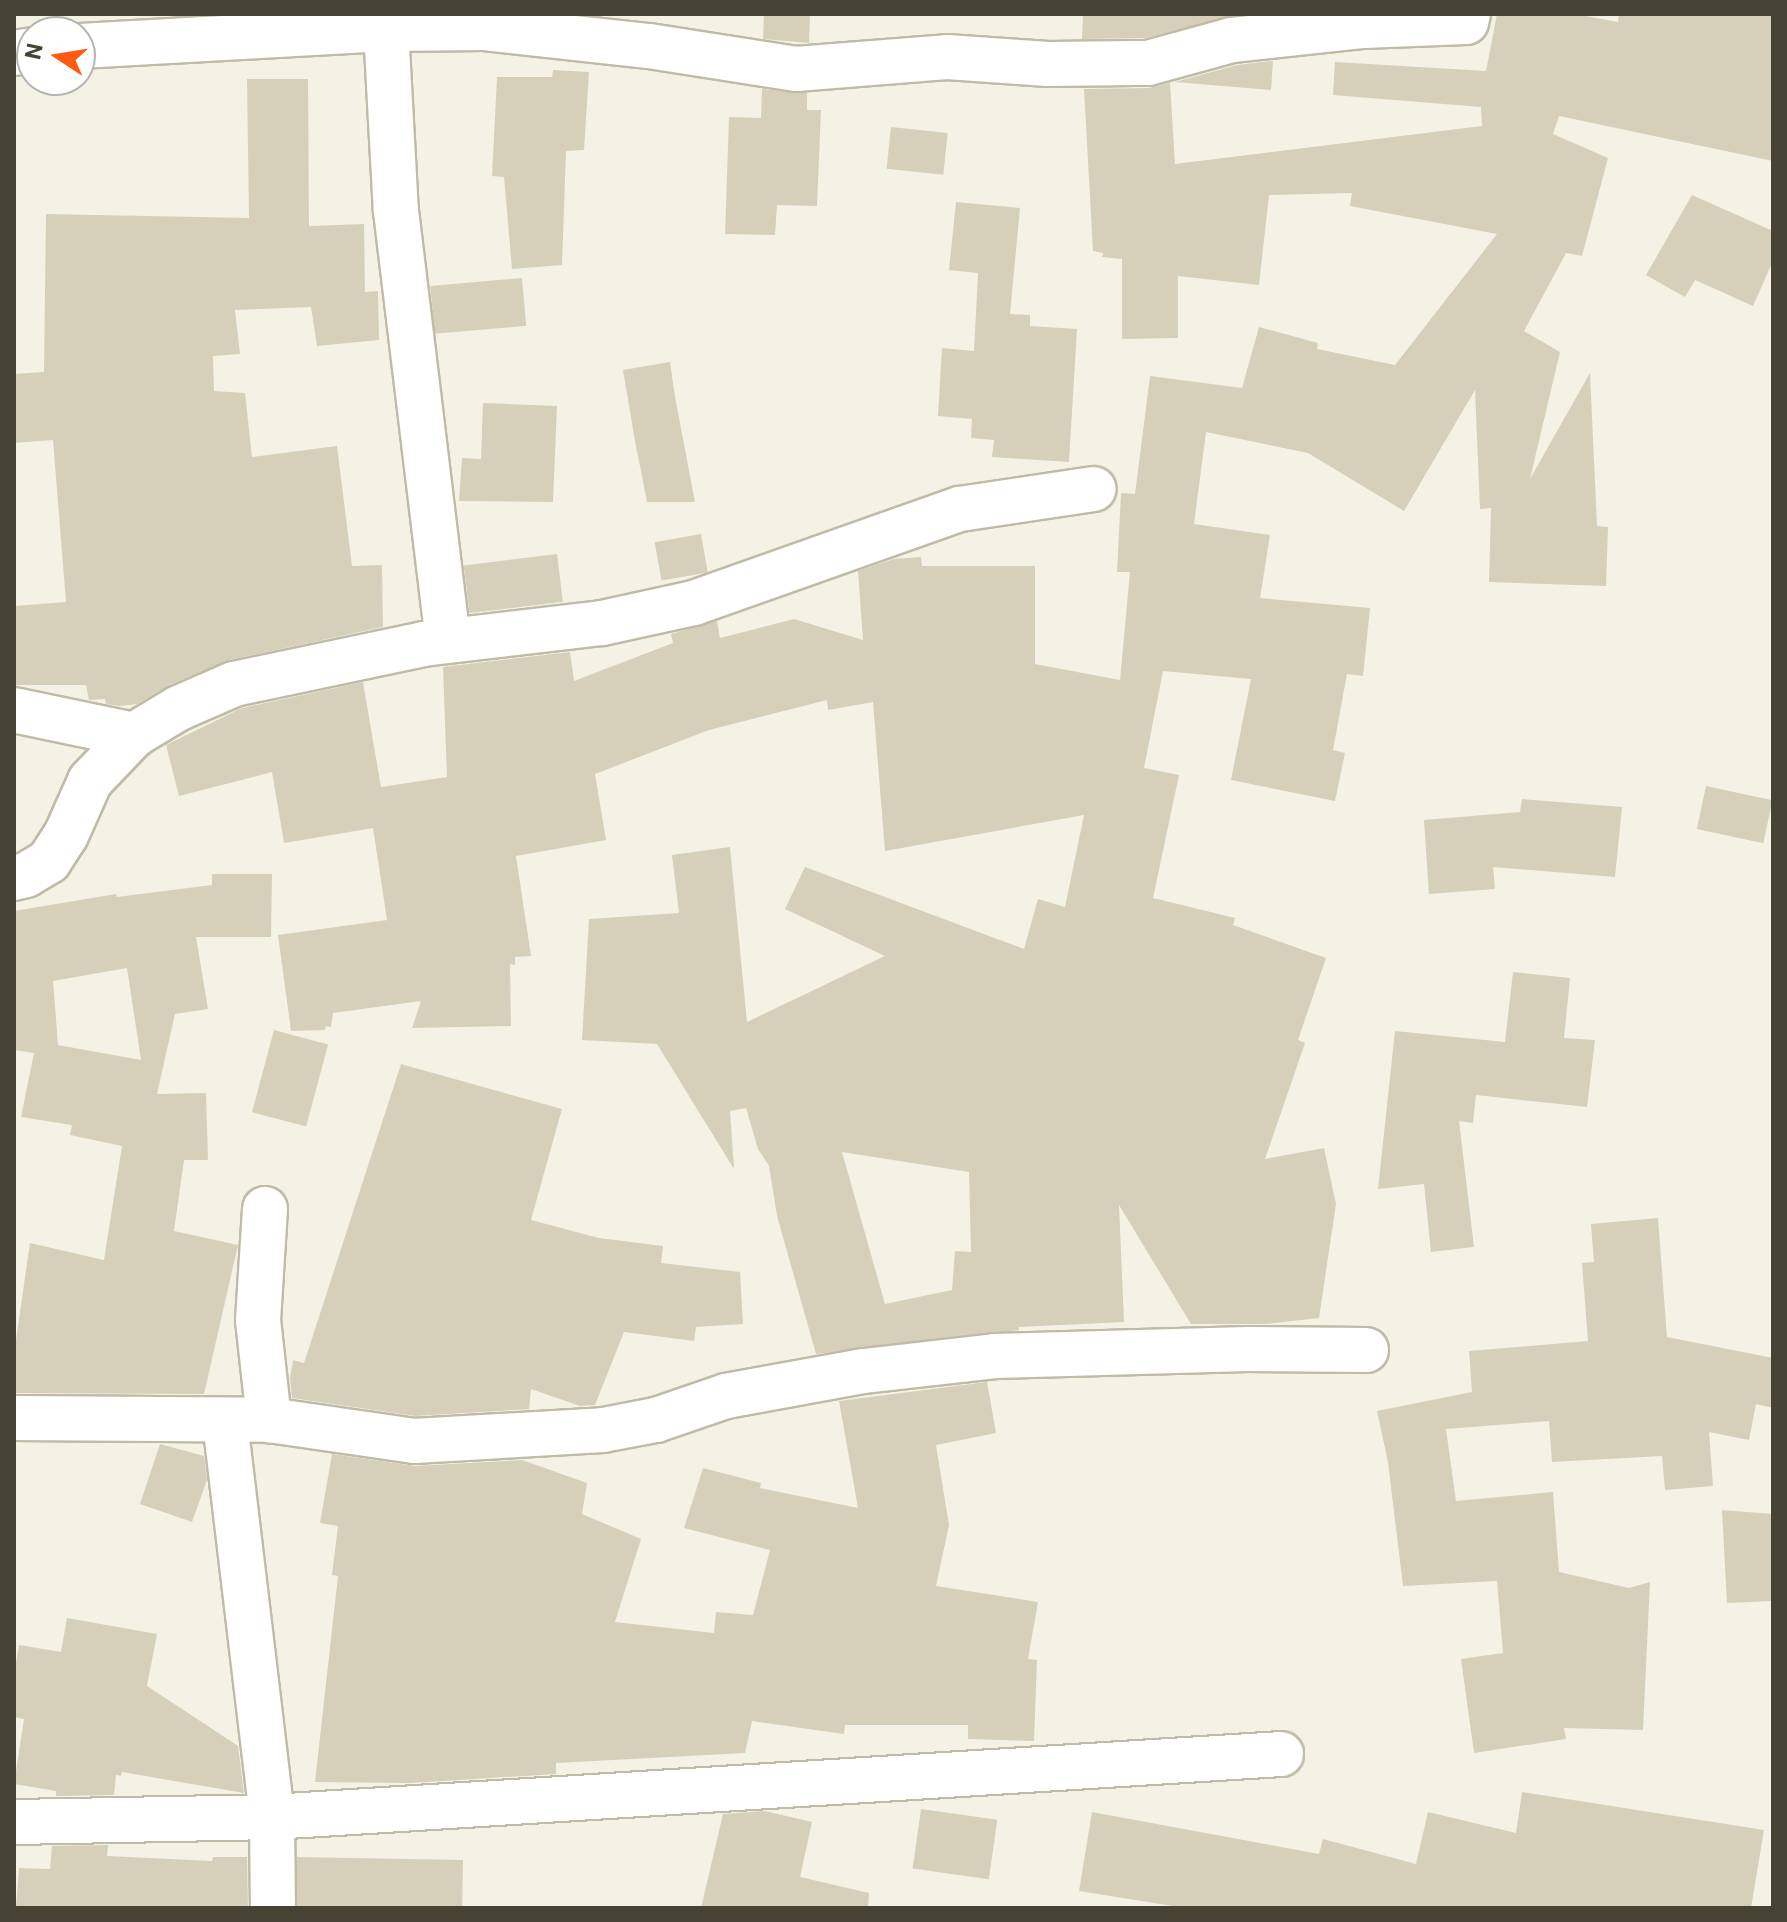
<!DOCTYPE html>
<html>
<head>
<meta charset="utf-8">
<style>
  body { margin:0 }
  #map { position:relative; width:1787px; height:1922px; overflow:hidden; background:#f4f2e5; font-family:Roboto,sans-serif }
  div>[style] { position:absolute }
  .building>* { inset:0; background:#d6d0ba; transform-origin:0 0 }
  .roads { filter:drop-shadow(2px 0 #c0bba7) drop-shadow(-2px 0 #c0bba7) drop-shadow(0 2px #c0bba7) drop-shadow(0 -2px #c0bba7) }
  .minor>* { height:44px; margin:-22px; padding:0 22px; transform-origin:22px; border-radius:22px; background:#fff }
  span { translate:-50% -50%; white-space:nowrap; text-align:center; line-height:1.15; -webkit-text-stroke:6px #fff; paint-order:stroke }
  .frame { position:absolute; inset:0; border:16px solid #474334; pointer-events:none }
  .north { position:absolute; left:16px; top:16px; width:80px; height:80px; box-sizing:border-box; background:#fff; border:2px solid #b5b4ae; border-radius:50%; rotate:282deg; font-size:22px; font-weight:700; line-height:32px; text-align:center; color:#474334 }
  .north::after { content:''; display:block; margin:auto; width:28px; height:36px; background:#ff5a11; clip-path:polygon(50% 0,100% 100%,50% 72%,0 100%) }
</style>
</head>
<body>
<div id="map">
  <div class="building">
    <div style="clip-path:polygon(764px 14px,810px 14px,809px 43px,763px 39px)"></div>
    <div style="clip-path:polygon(1083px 14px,1240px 14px,1145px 38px,1082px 39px)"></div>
    <div style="clip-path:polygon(evenodd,1497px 14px,1575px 14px,1618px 22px,1619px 14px,1773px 14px,1773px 161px,1559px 116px,1553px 134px,1608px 158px,1582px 256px,1566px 253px,1524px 331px,1560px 352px,1530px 479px,1590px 373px,1597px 526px,1608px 527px,1606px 586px,1489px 582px,1491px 508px,1480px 509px,1475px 390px,1404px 511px,1308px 453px,1206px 432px,1194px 524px,1270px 535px,1260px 598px,1370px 608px,1363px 676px,1347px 674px,1333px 750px,1345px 753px,1335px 801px,1231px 780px,1251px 679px,1163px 671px,1144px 768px,1179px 775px,1153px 898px,1235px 918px,1233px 925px,1326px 958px,1298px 1040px,1305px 1043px,1265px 1159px,1324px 1148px,1336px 1204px,1319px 1318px,1265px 1324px,1191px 1324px,1119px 1205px,1124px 1322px,1019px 1327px,1019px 1330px,816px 1354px,777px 1216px,769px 1166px,758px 1149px,746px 1108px,730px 1111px,734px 1169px,657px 1044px,582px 1040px,589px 919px,679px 913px,672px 855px,730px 847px,747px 1022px,885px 956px,785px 909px,805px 867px,1024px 949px,1038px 899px,1065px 907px,1084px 815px,885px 851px,873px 702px,828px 710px,827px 700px,709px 730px,595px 774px,606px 840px,516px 856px,531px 956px,515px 957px,515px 965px,510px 964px,511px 1026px,412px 1028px,421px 1001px,333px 1013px,331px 1027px,326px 1026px,325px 1030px,291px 1031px,278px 935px,387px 920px,373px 828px,284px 843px,272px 772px,179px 796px,166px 745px,242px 708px,363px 682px,381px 787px,447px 777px,443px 667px,570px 652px,574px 681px,673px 643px,671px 634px,717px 621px,720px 638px,794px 619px,863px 640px,858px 571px,894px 559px,921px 557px,922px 566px,1035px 566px,1035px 664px,1120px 680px,1130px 572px,1117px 572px,1121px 493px,1135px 494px,1150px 376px,1242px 388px,1259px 327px,1318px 343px,1317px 349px,1395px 365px,1497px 234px,1350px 206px,1352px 193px,1269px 195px,1259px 285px,1178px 276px,1178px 338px,1122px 339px,1122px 259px,1102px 257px,1103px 253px,1093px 251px,1084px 89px,1149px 88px,1170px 83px,1175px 164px,1482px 126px,1481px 107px,1333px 95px,1335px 62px,1486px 71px,1497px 14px,842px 1152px,969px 1172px,971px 1252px,955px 1251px,952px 1290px,885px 1304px,842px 1152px)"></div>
    <div style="clip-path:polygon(1273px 61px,1271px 90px,1175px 82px,1237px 65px)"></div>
    <div style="clip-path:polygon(553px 70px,589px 72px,584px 150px,566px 151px,562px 265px,512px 269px,504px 177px,492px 176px,497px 77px,552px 77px)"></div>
    <div style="clip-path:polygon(247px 79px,308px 79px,309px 226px,364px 224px,365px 292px,378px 291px,379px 340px,317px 346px,311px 307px,235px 310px,240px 354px,213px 356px,214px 391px,245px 393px,252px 457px,337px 446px,352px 566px,382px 565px,383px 627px,229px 660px,169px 685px,137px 704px,120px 706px,106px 704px,105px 699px,89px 700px,86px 685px,14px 685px,14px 606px,66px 602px,53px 440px,14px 443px,14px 374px,44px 372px,46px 214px,249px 218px)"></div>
    <div style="clip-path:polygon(762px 89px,807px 93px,807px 110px,821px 110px,817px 206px,777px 205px,775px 235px,725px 234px,729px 117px,761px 118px)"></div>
    <div style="left:891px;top:127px;width:57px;height:42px;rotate:6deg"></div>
    <div style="clip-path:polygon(1692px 195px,1773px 231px,1773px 261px,1753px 306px,1695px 280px,1685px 297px,1646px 275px)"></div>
    <div style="clip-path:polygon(956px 202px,1020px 208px,1010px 314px,1030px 315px,1030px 326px,1077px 329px,1069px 462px,992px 457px,994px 440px,971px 438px,972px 419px,938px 416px,942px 348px,974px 351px,978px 273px,949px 270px)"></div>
    <div style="left:522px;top:278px;width:48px;height:92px;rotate:85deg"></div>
    <div style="clip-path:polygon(670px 362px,675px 397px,695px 502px,647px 502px,635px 441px,623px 370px)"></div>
    <div style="clip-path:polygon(483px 403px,557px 406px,553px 502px,459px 501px,462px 458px,481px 459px)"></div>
    <div style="left:701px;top:534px;width:39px;height:47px;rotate:80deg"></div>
    <div style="left:557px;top:554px;width:48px;height:94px;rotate:83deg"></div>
    <div style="left:1706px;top:786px;width:68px;height:44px;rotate:12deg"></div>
    <div style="clip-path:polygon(1522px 799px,1622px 807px,1615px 877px,1493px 867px,1495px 889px,1429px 894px,1424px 820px,1520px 812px)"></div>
    <div style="clip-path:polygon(evenodd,212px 874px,272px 874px,271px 937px,196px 937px,208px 1009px,175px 1014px,157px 1094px,206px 1093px,208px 1160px,184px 1160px,174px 1231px,238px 1245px,204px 1394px,14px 1393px,14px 1354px,30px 1243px,104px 1260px,122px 1146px,70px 1135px,72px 1125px,21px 1117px,34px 1053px,14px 1050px,14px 911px,116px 894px,117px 897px,212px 885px,212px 874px,127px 968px,141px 1060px,58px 1045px,53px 981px,127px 968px)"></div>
    <div style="clip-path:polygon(1513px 972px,1570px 978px,1564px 1038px,1595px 1040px,1587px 1107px,1476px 1095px,1473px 1123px,1459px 1121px,1474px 1247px,1431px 1252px,1424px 1184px,1378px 1189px,1395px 1031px,1505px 1042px)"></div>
    <div style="left:274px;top:1030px;width:56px;height:85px;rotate:15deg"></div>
    <div style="clip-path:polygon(401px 1064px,562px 1109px,531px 1220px,599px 1238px,663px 1246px,661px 1263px,740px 1272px,743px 1324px,696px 1327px,694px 1341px,624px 1332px,595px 1405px,580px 1406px,531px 1389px,529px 1409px,415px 1416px,292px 1398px,290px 1378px,293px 1360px,304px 1363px)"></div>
    <div style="clip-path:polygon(1658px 1218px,1667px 1337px,1773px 1358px,1773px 1408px,1756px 1404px,1749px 1440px,1709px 1432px,1713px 1486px,1665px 1490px,1662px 1456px,1552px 1462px,1549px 1421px,1446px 1429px,1456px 1501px,1553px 1492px,1559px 1572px,1629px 1588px,1650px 1582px,1643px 1730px,1564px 1728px,1566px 1739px,1474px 1753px,1461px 1659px,1503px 1653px,1497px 1581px,1403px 1586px,1388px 1462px,1377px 1411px,1472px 1392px,1469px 1351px,1588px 1341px,1582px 1263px,1594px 1262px,1591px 1224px)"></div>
    <div style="clip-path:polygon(987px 1382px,996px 1433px,936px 1445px,949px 1525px,936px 1586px,1038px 1602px,1028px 1659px,1037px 1660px,1034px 1741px,968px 1739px,968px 1725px,845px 1725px,844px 1734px,752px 1721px,745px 1753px,556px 1763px,556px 1774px,410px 1783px,315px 1782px,338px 1576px,332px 1575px,338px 1526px,320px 1523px,332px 1454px,415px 1466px,522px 1460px,587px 1483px,582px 1514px,641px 1539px,615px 1622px,714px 1633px,716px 1612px,753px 1615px,770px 1550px,684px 1528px,703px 1468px,761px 1483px,760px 1488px,858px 1508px,839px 1401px)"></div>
    <div style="clip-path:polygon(160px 1444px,204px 1456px,207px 1480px,192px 1522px,140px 1504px)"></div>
    <div style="clip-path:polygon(1722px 1510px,1773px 1514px,1773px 1601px,1727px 1603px)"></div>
    <div style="clip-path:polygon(67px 1618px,157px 1634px,147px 1686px,238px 1746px,244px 1793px,122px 1772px,121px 1776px,116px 1775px,114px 1795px,56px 1796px,56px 1791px,14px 1784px,24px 1719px,14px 1717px,14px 1675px,19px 1645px,61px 1652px)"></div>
    <div style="clip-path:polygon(1522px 1792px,1764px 1830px,1751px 1908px,1185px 1908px,1079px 1891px,1092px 1812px,1319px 1854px,1323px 1839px,1416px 1864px,1428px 1812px,1516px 1833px)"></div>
    <div style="left:921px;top:1809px;width:77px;height:60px;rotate:8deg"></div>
    <div style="clip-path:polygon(765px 1811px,812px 1822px,800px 1877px,869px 1893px,868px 1908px,701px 1908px,723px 1814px)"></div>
    <div style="clip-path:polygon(108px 1845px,107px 1856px,212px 1861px,213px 1857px,247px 1857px,248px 1908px,16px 1908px,19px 1868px,50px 1869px,52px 1846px)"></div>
    <div style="left:297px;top:1857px;width:166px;height:51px;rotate:1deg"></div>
  </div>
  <div class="roads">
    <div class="minor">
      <div style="left:386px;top:29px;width:182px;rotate:86.9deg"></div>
      <div style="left:396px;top:211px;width:433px;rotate:83.1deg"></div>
      <div style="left:80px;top:46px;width:306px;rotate:-3.2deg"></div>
      <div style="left:386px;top:29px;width:97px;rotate:-0.6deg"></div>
      <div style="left:483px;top:28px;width:167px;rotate:6.2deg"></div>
      <div style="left:649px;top:46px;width:149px;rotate:8.9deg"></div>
      <div style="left:796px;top:69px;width:151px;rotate:-4.5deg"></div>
      <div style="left:947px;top:57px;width:101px;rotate:4deg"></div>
      <div style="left:1048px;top:64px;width:100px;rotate:-0.6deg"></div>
      <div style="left:1148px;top:63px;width:87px;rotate:-15.3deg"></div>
      <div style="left:1232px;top:40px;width:132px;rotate:-6.1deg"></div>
      <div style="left:1363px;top:26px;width:103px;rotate:-2.2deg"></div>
      <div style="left:1466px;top:22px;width:8px;rotate:-76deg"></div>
      <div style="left:14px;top:53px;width:18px;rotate:-9deg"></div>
      <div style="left:14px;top:710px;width:123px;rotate:11.8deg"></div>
      <div style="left:14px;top:878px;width:12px;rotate:-14deg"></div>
      <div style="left:26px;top:875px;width:27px;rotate:-31deg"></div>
      <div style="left:49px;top:861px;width:31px;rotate:-57deg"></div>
      <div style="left:66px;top:835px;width:59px;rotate:-66deg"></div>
      <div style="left:90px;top:781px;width:64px;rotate:-46.3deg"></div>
      <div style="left:134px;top:735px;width:52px;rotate:-31deg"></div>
      <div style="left:179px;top:708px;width:60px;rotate:-23.6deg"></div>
      <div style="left:234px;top:684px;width:193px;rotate:-11.9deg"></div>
      <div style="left:423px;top:644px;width:180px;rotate:-6.7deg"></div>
      <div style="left:602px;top:623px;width:94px;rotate:-12.3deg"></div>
      <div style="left:694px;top:603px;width:282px;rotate:-19.5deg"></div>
      <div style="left:960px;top:509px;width:135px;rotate:-8.5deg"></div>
      <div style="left:265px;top:1209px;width:111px;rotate:93.6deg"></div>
      <div style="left:258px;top:1320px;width:101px;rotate:83.7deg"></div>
      <div style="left:14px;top:1418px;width:255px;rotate:0.4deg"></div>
      <div style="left:269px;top:1420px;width:147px;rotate:8.2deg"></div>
      <div style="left:414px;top:1441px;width:189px;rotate:-3.3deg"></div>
      <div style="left:603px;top:1430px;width:54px;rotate:-10.7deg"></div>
      <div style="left:656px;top:1420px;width:74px;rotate:-18.9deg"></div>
      <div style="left:726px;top:1396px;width:140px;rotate:-10.3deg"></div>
      <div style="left:864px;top:1371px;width:132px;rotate:-6.5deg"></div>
      <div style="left:995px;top:1356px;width:253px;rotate:-1.6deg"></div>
      <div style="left:1248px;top:1349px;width:118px;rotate:0.5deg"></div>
      <div style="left:225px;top:1422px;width:398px;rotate:83.2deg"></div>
      <div style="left:272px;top:1817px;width:91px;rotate:89.4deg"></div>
      <div style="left:14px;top:1822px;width:258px;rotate:-1.1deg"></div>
      <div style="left:272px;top:1817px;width:1011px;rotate:-3.57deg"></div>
    </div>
  </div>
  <div class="frame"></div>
  <div class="north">N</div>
</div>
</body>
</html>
